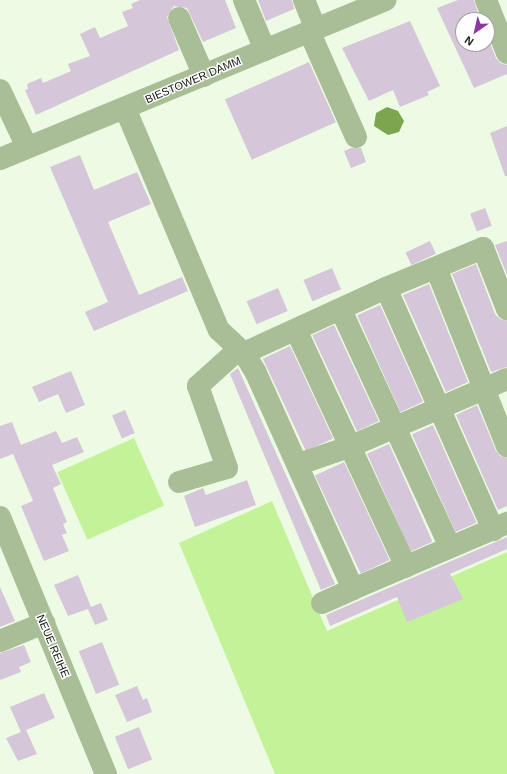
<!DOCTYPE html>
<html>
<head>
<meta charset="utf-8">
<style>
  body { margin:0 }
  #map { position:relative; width:507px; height:774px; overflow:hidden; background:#eefbe4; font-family:Helvetica,sans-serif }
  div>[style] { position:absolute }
  .green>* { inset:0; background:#c4f299; transform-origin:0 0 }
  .water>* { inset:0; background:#7ba64f }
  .building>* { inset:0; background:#d5c6da; transform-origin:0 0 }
  .minor>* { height:22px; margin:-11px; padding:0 11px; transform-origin:11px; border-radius:11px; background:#a9bd97 }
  span { translate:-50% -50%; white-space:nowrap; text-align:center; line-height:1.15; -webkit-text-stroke:3px #fff; paint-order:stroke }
  .street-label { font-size:11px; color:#13170f }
  .north { position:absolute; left:455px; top:12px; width:40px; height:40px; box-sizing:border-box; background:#fff; border:1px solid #a1a29f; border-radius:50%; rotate:214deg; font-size:11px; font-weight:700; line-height:16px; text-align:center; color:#13170f }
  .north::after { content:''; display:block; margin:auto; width:14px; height:18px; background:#8c37a5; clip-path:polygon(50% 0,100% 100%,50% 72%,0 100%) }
</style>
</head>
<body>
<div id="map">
  <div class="green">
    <div style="left:134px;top:438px;width:74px;height:84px;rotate:66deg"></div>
    <div style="clip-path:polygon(272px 501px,327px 631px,507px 552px,507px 774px,275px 774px,179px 543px)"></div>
  </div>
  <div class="water">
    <div style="clip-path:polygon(387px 107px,398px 111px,404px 121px,399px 132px,388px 135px,374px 126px,376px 113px)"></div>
  </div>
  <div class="building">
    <div style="clip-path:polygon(140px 0,225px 0,236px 28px,203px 42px,187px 8px,174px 6px,167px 17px,179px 50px,36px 115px,25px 90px,28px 89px,27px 84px,41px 78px,43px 83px,71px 71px,68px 64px,90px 56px,80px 34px,95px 27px,100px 38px,128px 26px,122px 12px,133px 8px,131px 4px)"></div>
    <div style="clip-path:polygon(258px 0,292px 0,294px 9px,266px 21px)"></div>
    <div style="clip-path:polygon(458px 0,474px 0,480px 20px,463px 20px,463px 44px,487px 44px,487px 36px,496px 58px,500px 63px,507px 65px,507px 74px,474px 88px,437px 8px)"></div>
    <div style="clip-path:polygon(410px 21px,440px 86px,427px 92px,429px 95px,400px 107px,393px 90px,369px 101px,342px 48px)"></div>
    <div style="left:309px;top:62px;width:66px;height:92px;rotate:66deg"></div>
    <div style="clip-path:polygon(507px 126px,507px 176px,505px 176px,490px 133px)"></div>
    <div style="clip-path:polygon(351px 148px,361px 148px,366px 162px,351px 168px,344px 151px)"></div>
    <div style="clip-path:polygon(80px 155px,94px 190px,137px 172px,151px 204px,108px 222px,139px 295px,182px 277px,188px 291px,94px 331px,85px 312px,108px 302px,50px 167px)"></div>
    <div style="left:485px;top:208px;width:19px;height:16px;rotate:69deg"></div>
    <div style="left:430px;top:241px;width:14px;height:27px;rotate:65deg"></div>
    <div style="clip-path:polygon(507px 241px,507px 275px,495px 245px)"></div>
    <div style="clip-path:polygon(476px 264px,495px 314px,500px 319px,507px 321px,507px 367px,491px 372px,452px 274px)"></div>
    <div style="left:332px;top:268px;width:23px;height:31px;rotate:67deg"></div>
    <div style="clip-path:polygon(429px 284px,468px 382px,446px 392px,403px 295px)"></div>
    <div style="left:278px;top:288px;width:25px;height:34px;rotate:67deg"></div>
    <div style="left:380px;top:305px;width:106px;height:25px;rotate:66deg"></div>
    <div style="left:334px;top:325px;width:106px;height:24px;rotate:65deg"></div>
    <div style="left:290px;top:346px;width:102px;height:30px;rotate:65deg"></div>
    <div style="clip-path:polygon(238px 368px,335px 584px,321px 590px,230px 374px)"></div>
    <div style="clip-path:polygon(71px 371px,85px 405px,66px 413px,58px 394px,39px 402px,32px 387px)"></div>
    <div style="clip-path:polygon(477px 405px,496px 451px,500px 456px,507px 458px,507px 506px,498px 510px,456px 415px)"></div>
    <div style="left:125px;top:410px;width:25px;height:14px;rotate:67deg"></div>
    <div style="clip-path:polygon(12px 422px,21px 445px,56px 431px,62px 443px,77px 437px,84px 452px,52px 465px,61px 484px,53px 488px,67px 522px,63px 524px,67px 533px,62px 535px,69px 551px,44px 561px,21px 506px,33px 501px,13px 454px,0 459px,0 426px)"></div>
    <div style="left:433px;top:425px;width:107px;height:23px;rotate:66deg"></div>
    <div style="left:389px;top:444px;width:107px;height:24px;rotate:66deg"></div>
    <div style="left:344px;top:462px;width:108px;height:32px;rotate:65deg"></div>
    <div style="clip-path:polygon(247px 480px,256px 505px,195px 527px,184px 496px,203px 488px,206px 495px)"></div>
    <div style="clip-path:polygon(507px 537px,507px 549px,450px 574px,463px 599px,407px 622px,397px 597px,330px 626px,326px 615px)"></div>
    <div style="clip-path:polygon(78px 575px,91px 607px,101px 603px,108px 620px,95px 625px,88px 609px,68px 616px,54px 585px)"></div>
    <div style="clip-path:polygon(0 587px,15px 621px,0 627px)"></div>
    <div style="left:102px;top:642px;width:46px;height:25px;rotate:68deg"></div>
    <div style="clip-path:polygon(24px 645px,31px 662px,19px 667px,21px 672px,0 680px,0 653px)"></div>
    <div style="clip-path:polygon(137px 686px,143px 700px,147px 698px,152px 712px,127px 722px,115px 695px)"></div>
    <div style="clip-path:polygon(44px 693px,55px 718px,26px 730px,37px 754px,18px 761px,6px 738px,21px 732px,10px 707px)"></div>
    <div style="left:139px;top:727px;width:35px;height:26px;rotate:68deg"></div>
  </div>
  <div class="minor">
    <div style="left:244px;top:0;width:54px;rotate:67.2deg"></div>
    <div style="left:304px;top:0;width:31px;rotate:68deg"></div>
    <div style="left:486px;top:0;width:57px;rotate:68.4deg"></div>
    <div style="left:179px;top:18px;width:63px;rotate:66.7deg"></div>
    <div style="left:309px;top:31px;width:116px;rotate:66.1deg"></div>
    <div style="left:0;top:90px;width:63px;rotate:64.7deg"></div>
    <div style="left:125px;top:108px;width:241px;rotate:67.1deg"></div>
    <div style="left:219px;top:330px;width:34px;rotate:43deg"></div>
    <div style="left:244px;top:353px;width:21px;rotate:59deg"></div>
    <div style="left:255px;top:371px;width:239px;rotate:65.8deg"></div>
    <div style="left:353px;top:589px;width:168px;rotate:-23.2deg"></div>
    <div style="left:0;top:159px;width:417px;rotate:-22.4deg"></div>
    <div style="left:436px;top:268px;width:192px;rotate:68.3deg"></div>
    <div style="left:386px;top:288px;width:265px;rotate:66.1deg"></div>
    <div style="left:341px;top:310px;width:261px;rotate:65.3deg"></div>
    <div style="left:296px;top:330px;width:261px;rotate:65.1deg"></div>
    <div style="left:244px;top:353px;width:156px;rotate:-24.6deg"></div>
    <div style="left:386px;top:288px;width:105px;rotate:-22.4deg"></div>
    <div style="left:483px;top:248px;width:66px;rotate:68.5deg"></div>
    <div style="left:299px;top:464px;width:53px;rotate:-18.8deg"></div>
    <div style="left:349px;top:447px;width:172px;rotate:-23.3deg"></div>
    <div style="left:179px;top:482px;width:50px;rotate:-16.3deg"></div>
    <div style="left:227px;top:468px;width:87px;rotate:-109.5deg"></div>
    <div style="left:198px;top:386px;width:55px;rotate:-42.1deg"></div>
    <div style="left:0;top:517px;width:278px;rotate:67.6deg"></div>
    <div style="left:322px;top:603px;width:34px;rotate:-24deg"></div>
    <div style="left:0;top:641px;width:48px;rotate:-22.2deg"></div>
  </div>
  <div class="street-label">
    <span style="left:193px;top:80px;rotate:-23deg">BIESTOWER DAMM</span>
    <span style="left:53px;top:646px;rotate:67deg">NEUE REIHE</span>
  </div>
  <div class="north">N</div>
</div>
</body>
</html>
